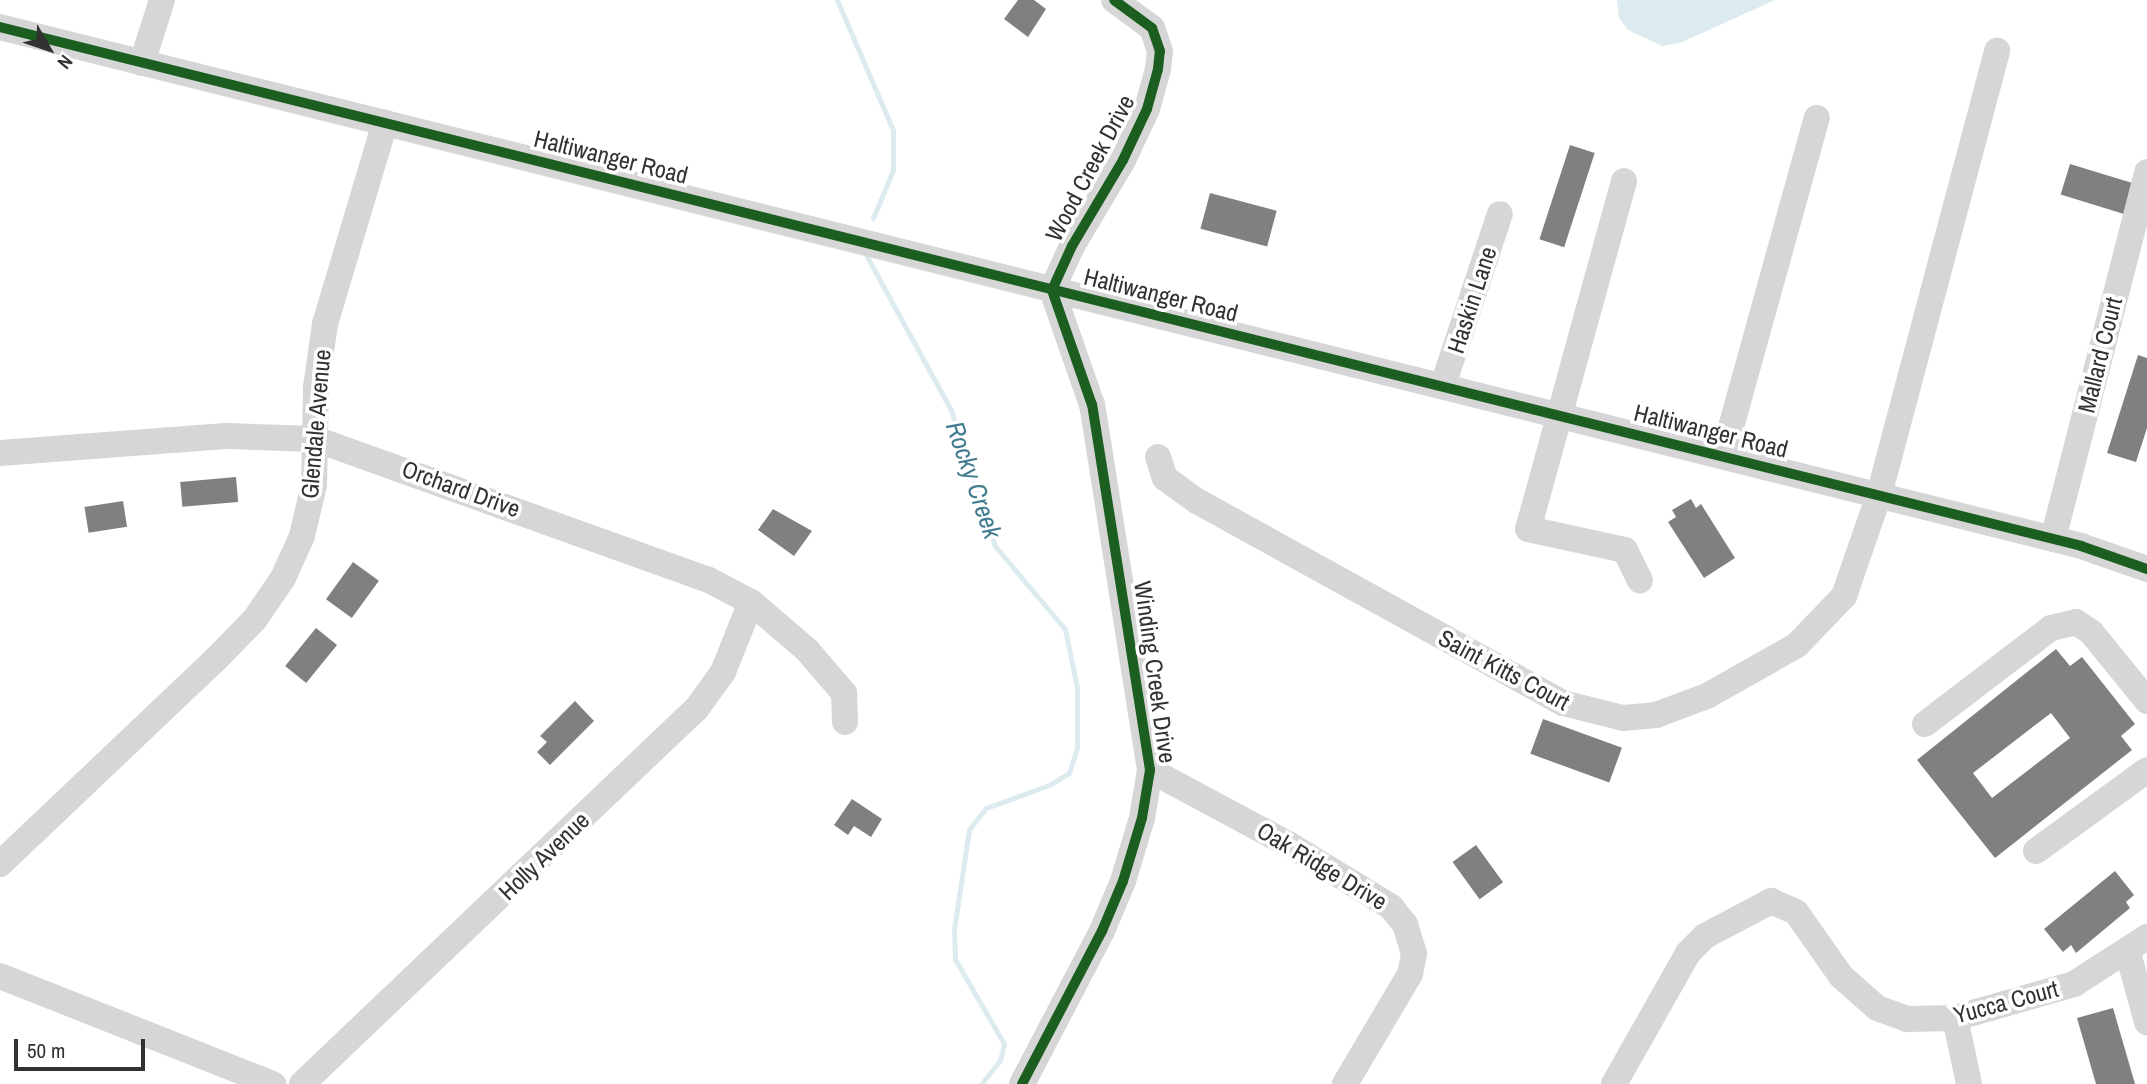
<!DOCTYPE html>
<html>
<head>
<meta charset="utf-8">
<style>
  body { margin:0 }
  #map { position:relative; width:2147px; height:1084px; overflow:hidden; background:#fff; font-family:"Archivo Narrow",sans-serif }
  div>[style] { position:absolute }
  .water>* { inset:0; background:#dbebf0 }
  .stream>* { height:5px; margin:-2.5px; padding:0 2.5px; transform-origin:2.5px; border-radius:2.5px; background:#dbebf0 }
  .building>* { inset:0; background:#808080; transform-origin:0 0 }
  .minor>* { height:26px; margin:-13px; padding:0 13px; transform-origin:13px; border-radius:13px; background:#d6d6d6 }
  .cycleway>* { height:10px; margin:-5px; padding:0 5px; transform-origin:5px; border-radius:5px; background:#1b5e20 }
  span { translate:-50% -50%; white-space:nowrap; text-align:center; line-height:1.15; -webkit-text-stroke:7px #fff; paint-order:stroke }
  .street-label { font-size:24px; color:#323232 }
  .water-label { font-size:26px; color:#437c91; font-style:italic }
  .north { position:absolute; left:14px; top:14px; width:70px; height:70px; -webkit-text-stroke:5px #fff; paint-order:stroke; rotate:129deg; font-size:19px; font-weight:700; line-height:28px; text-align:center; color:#323232 }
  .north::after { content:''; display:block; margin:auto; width:24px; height:32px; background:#323232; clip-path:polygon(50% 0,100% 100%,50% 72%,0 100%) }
  .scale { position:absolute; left:14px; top:1039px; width:131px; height:32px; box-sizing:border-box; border:4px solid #323232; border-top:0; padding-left:9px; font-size:21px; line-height:24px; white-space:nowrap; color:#323232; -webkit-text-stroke:5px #fff; paint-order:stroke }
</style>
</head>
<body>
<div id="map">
  <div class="water">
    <div style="clip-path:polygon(1617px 0,1775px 0,1680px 43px,1662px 46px,1628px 30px,1619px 18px)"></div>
  </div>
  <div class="stream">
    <div style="left:837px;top:0;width:142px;rotate:66.7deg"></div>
    <div style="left:893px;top:130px;width:40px;rotate:90deg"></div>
    <div style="left:893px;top:170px;width:52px;rotate:112.6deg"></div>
    <div style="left:865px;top:253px;width:179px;rotate:61.3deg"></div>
    <div style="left:951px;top:410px;width:143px;rotate:72.1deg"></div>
    <div style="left:995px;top:546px;width:109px;rotate:49.9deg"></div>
    <div style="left:1065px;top:629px;width:60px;rotate:78.5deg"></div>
    <div style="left:1077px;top:688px;width:60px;rotate:90deg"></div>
    <div style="left:1077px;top:748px;width:26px;rotate:108deg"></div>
    <div style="left:1069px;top:773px;width:23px;rotate:149deg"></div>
    <div style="left:1049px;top:785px;width:67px;rotate:159.9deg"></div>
    <div style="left:986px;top:808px;width:28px;rotate:128deg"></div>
    <div style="left:969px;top:830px;width:100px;rotate:98.6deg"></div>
    <div style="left:954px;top:929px;width:30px;rotate:88deg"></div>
    <div style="left:955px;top:959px;width:98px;rotate:60deg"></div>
    <div style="left:1004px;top:1044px;width:16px;rotate:104deg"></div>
    <div style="left:1000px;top:1060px;width:31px;rotate:128deg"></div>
  </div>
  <div class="building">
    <div style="clip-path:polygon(1018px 0,1034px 0,1046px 9px,1028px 37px,1004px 19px)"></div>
    <div style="left:1570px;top:145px;width:26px;height:99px;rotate:18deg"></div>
    <div style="left:2070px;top:164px;width:67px;height:32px;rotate:17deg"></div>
    <div style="left:1210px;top:193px;width:69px;height:37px;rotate:15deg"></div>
    <div style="clip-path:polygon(2138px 355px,2147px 358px,2147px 428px,2136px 462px,2107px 453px)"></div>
    <div style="left:236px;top:477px;width:25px;height:56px;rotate:85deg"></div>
    <div style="clip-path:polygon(1691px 499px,1696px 508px,1701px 504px,1735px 558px,1704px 578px,1668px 522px,1676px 517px,1672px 510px)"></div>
    <div style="left:123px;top:501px;width:26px;height:39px;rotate:81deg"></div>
    <div style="clip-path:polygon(773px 509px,812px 531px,794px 556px,758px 530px)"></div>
    <div style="left:353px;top:562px;width:32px;height:46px;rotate:36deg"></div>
    <div style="left:316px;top:628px;width:27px;height:49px;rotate:39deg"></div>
    <div style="clip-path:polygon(evenodd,2056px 649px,2070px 666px,2082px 657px,2135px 724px,2121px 736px,2132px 750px,1995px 858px,1917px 760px,2056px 649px,2051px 713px,2070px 738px,1992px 798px,1973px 773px,2051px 713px)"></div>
    <div style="clip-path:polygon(575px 701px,594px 721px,550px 765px,537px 752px,547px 742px,540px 736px)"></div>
    <div style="left:1543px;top:719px;width:84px;height:37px;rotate:20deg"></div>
    <div style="clip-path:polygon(852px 799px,882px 819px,871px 837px,854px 826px,848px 835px,834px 825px)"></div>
    <div style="left:1476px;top:845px;width:46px;height:29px;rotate:54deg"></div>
    <div style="clip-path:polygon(2115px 871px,2134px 895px,2126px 902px,2130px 908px,2076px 953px,2071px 945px,2063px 952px,2044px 929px)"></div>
    <div style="clip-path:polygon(2113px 1008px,2135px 1084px,2096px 1084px,2077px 1018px)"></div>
  </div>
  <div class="minor">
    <div style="left:0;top:27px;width:2145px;rotate:14deg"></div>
    <div style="left:2081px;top:546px;width:70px;rotate:19.2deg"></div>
    <div style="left:142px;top:63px;width:66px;rotate:-72.4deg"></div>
    <div style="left:1624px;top:181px;width:361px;rotate:105.4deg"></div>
    <div style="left:1528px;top:529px;width:99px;rotate:12.2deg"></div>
    <div style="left:1625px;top:550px;width:34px;rotate:64deg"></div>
    <div style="left:1443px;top:385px;width:180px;rotate:-71.6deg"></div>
    <div style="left:0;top:453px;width:229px;rotate:-4.3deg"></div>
    <div style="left:228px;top:436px;width:87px;rotate:2deg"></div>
    <div style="left:315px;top:439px;width:416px;rotate:19.7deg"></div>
    <div style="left:707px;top:579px;width:50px;rotate:27.6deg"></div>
    <div style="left:751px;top:602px;width:74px;rotate:40.6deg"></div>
    <div style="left:807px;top:650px;width:57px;rotate:49.3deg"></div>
    <div style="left:844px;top:693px;width:29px;rotate:88deg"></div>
    <div style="left:1723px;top:456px;width:351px;rotate:-74.5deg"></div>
    <div style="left:1158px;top:457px;width:22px;rotate:72deg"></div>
    <div style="left:1165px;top:478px;width:39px;rotate:36deg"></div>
    <div style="left:1197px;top:501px;width:418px;rotate:28.9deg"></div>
    <div style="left:1563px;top:703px;width:62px;rotate:14deg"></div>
    <div style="left:1623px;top:718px;width:33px;rotate:-5deg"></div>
    <div style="left:1656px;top:715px;width:54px;rotate:-20.4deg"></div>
    <div style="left:1707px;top:696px;width:103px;rotate:-29.5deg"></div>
    <div style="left:1797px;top:645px;width:68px;rotate:-46.2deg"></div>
    <div style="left:1844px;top:596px;width:107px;rotate:-70.9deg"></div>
    <div style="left:1879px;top:495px;width:460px;rotate:-75.1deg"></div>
    <div style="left:2053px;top:539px;width:379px;rotate:-75.6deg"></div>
    <div style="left:1925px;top:724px;width:158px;rotate:-37.3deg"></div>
    <div style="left:2051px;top:628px;width:26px;rotate:-13deg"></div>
    <div style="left:2076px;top:622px;width:18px;rotate:34deg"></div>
    <div style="left:2091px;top:632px;width:89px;rotate:50.9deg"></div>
    <div style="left:1150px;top:770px;width:159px;rotate:28.2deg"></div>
    <div style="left:1290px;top:845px;width:119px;rotate:31.5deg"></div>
    <div style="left:1391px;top:907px;width:22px;rotate:51deg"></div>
    <div style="left:1405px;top:924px;width:31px;rotate:73deg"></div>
    <div style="left:1414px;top:954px;width:20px;rotate:101deg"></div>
    <div style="left:1410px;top:974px;width:128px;rotate:120.6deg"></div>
    <div style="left:2036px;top:851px;width:137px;rotate:-36.1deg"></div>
    <div style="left:0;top:864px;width:299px;rotate:-43.5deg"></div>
    <div style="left:217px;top:658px;width:54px;rotate:-45.7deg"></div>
    <div style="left:255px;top:619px;width:50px;rotate:-55.7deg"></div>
    <div style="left:283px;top:578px;width:46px;rotate:-65.7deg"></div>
    <div style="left:302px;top:536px;width:52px;rotate:-76.8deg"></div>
    <div style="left:314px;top:485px;width:98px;rotate:-88.8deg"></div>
    <div style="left:316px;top:387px;width:64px;rotate:-81.9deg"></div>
    <div style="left:325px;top:324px;width:210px;rotate:-73.4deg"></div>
    <div style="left:2128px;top:953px;width:72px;rotate:74.6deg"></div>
    <div style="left:0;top:976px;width:294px;rotate:21.6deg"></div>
    <div style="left:1955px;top:1018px;width:67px;rotate:78deg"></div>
    <div style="left:302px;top:1084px;width:545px;rotate:-43.59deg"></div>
    <div style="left:697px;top:708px;width:44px;rotate:-54.2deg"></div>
    <div style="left:723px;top:672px;width:75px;rotate:-68.2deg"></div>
    <div style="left:1022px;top:1084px;width:173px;rotate:-62.4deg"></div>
    <div style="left:1102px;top:931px;width:54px;rotate:-67.2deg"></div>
    <div style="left:1123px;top:881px;width:66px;rotate:-73.2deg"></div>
    <div style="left:1142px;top:818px;width:49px;rotate:-80.5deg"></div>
    <div style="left:1150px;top:770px;width:370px;rotate:-99deg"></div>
    <div style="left:1092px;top:405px;width:122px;rotate:-109.2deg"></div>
    <div style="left:1052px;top:290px;width:48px;rotate:-65.6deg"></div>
    <div style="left:1072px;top:246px;width:100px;rotate:-59.3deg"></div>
    <div style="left:1123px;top:160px;width:56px;rotate:-64.8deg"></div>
    <div style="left:1147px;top:109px;width:41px;rotate:-74.6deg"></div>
    <div style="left:1158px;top:69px;width:18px;rotate:-84deg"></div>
    <div style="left:1160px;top:51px;width:24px;rotate:-109deg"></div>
    <div style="left:1152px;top:28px;width:47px;rotate:-143.6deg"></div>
    <div style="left:1614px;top:1084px;width:150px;rotate:-60.5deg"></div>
    <div style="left:1688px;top:953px;width:24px;rotate:-45deg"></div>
    <div style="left:1705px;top:936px;width:75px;rotate:-27.9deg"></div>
    <div style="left:1771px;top:901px;width:27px;rotate:24deg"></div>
    <div style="left:1796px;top:912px;width:78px;rotate:54.9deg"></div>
    <div style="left:1841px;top:976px;width:48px;rotate:41.6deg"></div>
    <div style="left:1877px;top:1008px;width:33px;rotate:20deg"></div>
    <div style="left:1908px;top:1019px;width:47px;rotate:-1.2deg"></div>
    <div style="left:1955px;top:1018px;width:124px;rotate:-15.9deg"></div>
    <div style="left:2074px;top:984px;width:87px;rotate:-32.8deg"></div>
  </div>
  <div class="cycleway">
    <div style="left:0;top:27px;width:2145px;rotate:14deg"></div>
    <div style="left:2081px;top:546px;width:70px;rotate:19.2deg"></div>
    <div style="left:1022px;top:1084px;width:173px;rotate:-62.4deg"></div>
    <div style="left:1102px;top:931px;width:54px;rotate:-67.2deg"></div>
    <div style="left:1123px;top:881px;width:66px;rotate:-73.2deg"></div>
    <div style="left:1142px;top:818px;width:49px;rotate:-80.5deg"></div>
    <div style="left:1150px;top:770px;width:370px;rotate:-99deg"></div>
    <div style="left:1092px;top:405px;width:122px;rotate:-109.2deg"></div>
    <div style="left:1052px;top:290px;width:48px;rotate:-65.6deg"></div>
    <div style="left:1072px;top:246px;width:100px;rotate:-59.3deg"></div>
    <div style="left:1123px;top:160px;width:56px;rotate:-64.8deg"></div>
    <div style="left:1147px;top:109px;width:41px;rotate:-74.6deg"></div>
    <div style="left:1158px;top:69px;width:18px;rotate:-84deg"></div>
    <div style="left:1160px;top:51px;width:24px;rotate:-109deg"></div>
    <div style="left:1152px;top:28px;width:47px;rotate:-143.6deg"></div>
  </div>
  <div class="street-label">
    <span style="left:611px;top:157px;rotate:14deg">Haltiwanger Road</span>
    <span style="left:1090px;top:168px;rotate:-62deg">Wood Creek Drive</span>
    <span style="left:1161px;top:295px;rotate:14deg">Haltiwanger Road</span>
    <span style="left:1472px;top:300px;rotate:-72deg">Haskin Lane</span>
    <span style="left:2100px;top:355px;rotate:-76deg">Mallard Court</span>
    <span style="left:316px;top:424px;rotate:-85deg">Glendale Avenue</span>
    <span style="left:1711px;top:431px;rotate:14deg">Haltiwanger Road</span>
    <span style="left:461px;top:489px;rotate:20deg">Orchard Drive</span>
    <span style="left:1504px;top:670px;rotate:28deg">Saint Kitts Court</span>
    <span style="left:1155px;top:672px;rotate:82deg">Winding Creek Drive</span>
    <span style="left:544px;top:856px;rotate:-44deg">Holly Avenue</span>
    <span style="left:1322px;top:866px;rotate:31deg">Oak Ridge Drive</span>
    <span style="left:2006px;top:1002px;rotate:-15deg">Yucca Court</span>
  </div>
  <div class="water-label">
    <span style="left:974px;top:480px;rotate:71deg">Rocky Creek</span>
  </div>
  <div class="north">N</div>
  <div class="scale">50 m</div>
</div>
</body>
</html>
